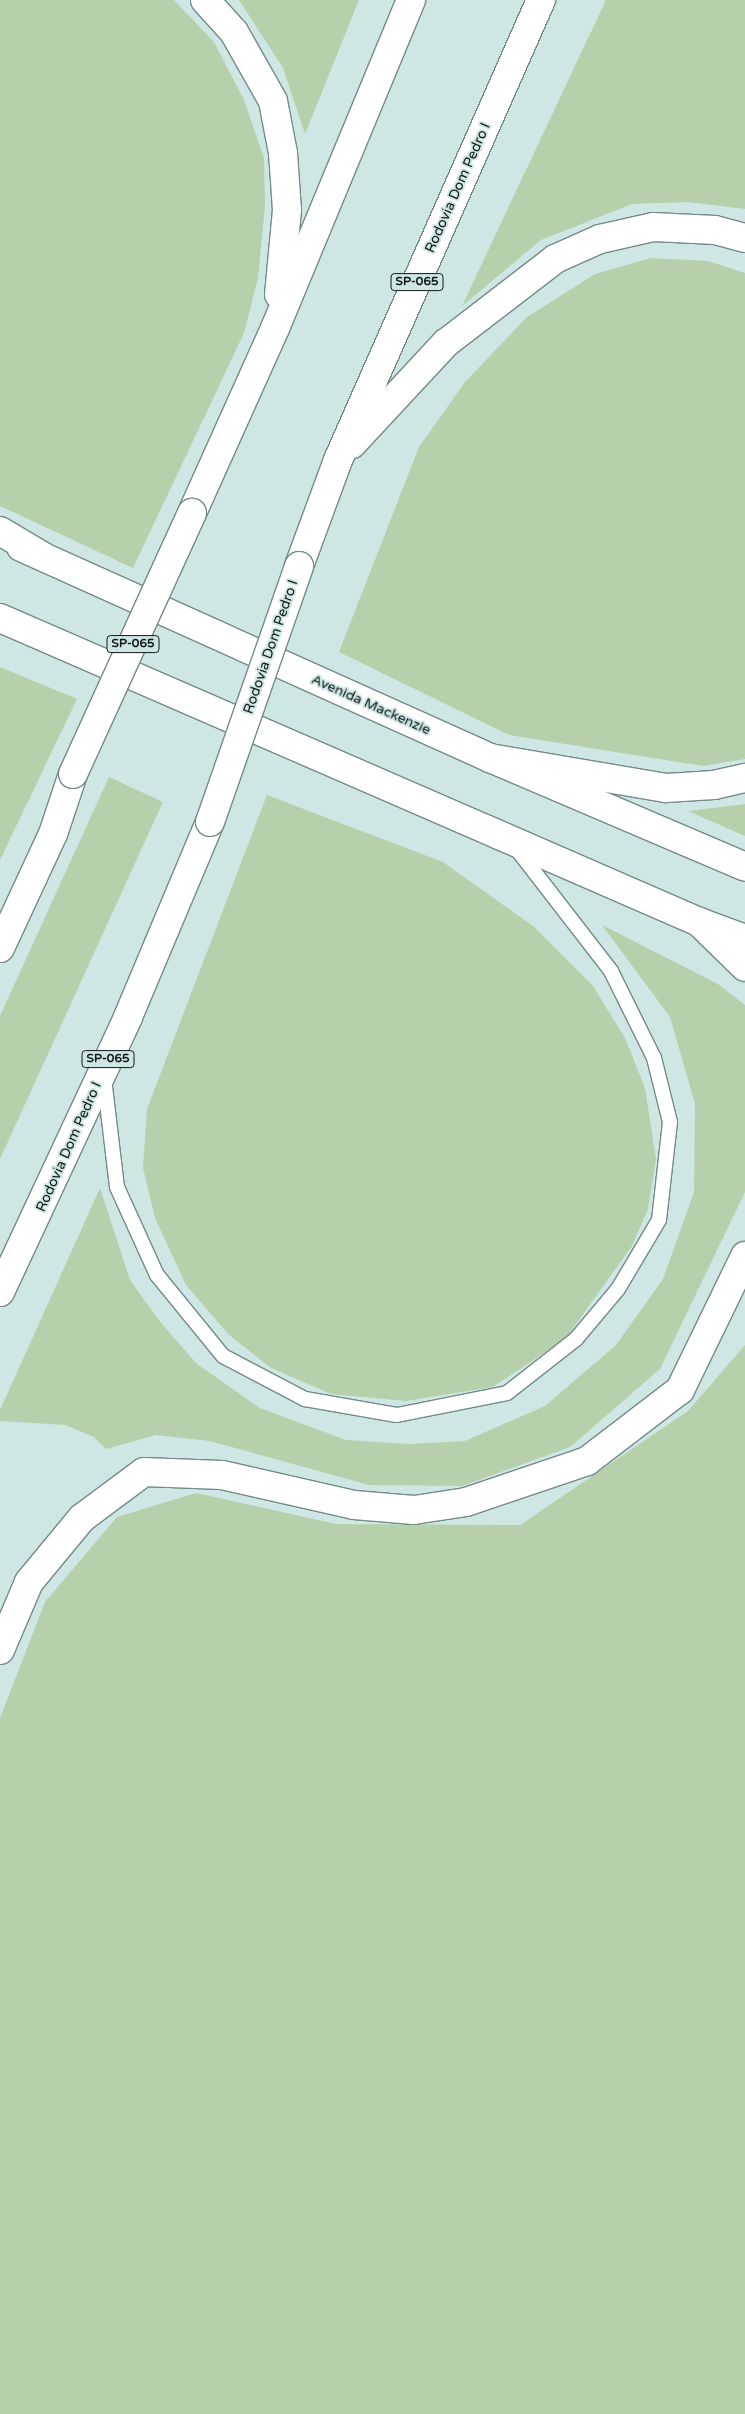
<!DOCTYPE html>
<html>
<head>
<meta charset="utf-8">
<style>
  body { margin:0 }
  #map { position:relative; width:745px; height:2414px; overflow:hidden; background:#cee7e5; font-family:"Varela Round",sans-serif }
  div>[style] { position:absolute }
  .green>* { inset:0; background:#b6d0ab }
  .roads { filter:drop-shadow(1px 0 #738a88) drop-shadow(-1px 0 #738a88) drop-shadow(0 1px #738a88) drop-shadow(0 -1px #738a88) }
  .service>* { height:14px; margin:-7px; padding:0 7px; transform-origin:7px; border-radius:7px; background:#fff }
  .minor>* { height:28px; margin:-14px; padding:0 14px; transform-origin:14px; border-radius:14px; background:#fff }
  .primary>* { height:28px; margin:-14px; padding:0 14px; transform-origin:14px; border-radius:14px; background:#fff }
  .motorway>* { height:28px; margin:-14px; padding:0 14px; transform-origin:14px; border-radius:14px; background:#fff }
  .bridges { filter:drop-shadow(1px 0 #738a88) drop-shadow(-1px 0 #738a88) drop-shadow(0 1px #738a88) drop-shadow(0 -1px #738a88) }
  .motorway-bridge>* { height:28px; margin:-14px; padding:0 14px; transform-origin:14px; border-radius:14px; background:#fff }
  span { translate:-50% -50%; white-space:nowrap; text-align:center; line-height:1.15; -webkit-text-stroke:4px #cee7e5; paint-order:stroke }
  .shield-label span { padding:1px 4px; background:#cee7e5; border:1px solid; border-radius:4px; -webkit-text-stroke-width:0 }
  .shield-label { font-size:12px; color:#101918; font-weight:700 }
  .street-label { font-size:14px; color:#101918 }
</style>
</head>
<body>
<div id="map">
  <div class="green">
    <div style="clip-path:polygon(0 0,174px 0,214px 42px,244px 100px,264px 158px,265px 206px,258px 278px,244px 333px,133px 568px,0 506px)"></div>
    <div style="clip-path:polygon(239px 0,359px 0,305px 134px,283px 68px)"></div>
    <div style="clip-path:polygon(606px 0,745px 0,745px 209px,688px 202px,632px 204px,541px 240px,462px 306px)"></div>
    <div style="clip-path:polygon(651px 258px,708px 261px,745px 273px,745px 759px,703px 766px,509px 735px,339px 652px,419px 447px,465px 382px,527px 317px,595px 274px)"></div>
    <div style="clip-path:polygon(0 667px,77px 699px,0 860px)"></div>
    <div style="clip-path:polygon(109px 777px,163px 802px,0 1159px,0 1016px)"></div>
    <div style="clip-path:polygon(267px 795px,443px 862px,533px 926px,593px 986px,625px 1038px,645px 1088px,656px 1159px,648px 1209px,632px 1246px,566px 1338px,493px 1387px,406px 1401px,331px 1394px,271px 1368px,229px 1335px,186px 1285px,155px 1218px,143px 1168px,147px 1109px)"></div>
    <div style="clip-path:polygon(745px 804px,745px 836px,688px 811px)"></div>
    <div style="clip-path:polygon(602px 925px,718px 984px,745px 1005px,745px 1192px,660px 1369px,570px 1447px,462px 1486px,369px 1485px,210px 1441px,156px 1435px,106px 1449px,94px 1437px,65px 1425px,0 1421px,0 1410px,100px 1188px,130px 1280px,161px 1323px,197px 1364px,260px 1408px,346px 1440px,408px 1444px,465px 1441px,545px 1406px,616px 1345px,663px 1279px,694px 1192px,695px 1104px,670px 1017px)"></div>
    <div style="clip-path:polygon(745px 1345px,745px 2414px,0 2414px,0 1718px,45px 1602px,117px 1517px,196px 1493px,336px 1524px,520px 1525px,688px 1411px)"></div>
  </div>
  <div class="roads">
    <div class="service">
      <div style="left:104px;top:1078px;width:110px;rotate:83.2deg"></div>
      <div style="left:117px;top:1187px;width:97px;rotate:65.6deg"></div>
      <div style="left:157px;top:1275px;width:104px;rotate:50.8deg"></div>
      <div style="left:223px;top:1356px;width:93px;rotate:27.7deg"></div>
      <div style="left:305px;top:1399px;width:93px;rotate:9.9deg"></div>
      <div style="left:397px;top:1415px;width:112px;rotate:-11.3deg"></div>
      <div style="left:507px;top:1393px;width:88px;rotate:-38deg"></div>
      <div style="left:576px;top:1339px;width:65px;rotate:-50deg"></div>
      <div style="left:618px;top:1289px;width:80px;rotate:-59.3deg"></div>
      <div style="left:659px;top:1220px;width:99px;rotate:-83.6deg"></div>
      <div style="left:670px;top:1122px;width:66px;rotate:-104deg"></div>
      <div style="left:654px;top:1058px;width:97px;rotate:-116.3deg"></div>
      <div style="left:611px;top:971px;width:157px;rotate:-127.7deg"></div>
    </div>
    <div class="minor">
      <div style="left:699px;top:922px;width:64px;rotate:44.4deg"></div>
      <div style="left:0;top:1650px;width:74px;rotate:-66.9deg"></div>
      <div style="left:29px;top:1582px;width:83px;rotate:-50.4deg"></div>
      <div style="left:82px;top:1518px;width:77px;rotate:-36.6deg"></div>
      <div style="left:144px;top:1472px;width:78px;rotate:2.2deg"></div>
      <div style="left:222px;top:1475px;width:135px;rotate:12.8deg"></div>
      <div style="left:354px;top:1505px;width:60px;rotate:4.8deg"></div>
      <div style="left:414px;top:1510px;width:53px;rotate:-8.7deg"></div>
      <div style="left:466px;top:1502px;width:128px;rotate:-18.7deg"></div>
      <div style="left:587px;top:1461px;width:117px;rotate:-37.4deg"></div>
      <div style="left:680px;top:1390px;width:149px;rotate:-64.1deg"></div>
    </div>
    <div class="primary">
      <div style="left:21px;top:547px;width:514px;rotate:24.22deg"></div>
      <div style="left:490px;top:758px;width:277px;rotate:23.1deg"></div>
      <div style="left:0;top:618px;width:762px;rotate:23.5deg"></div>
      <div style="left:699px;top:922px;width:49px;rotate:20.3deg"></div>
    </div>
    <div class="motorway">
      <div style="left:205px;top:0;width:43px;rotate:47.8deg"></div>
      <div style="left:234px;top:32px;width:79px;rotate:60.5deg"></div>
      <div style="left:273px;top:101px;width:53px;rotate:79.1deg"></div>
      <div style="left:283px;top:153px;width:57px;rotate:86deg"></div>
      <div style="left:287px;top:210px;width:85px;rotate:95.4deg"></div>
      <div style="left:352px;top:444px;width:138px;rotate:-47.1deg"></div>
      <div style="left:446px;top:343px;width:138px;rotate:-37.6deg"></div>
      <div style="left:555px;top:259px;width:49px;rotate:-24deg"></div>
      <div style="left:600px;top:239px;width:54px;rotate:-12.8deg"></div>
      <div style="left:653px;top:227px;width:62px;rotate:2.8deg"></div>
      <div style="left:715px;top:230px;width:31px;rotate:15deg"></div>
      <div style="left:192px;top:513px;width:205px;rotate:-65.8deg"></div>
      <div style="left:276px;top:326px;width:353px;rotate:-67.5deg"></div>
      <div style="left:0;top:531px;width:51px;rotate:30.6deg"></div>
      <div style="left:299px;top:566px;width:113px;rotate:-69.8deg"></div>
      <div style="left:338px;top:460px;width:503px;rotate:-66.19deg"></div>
      <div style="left:490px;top:758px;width:179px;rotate:9.7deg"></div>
      <div style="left:666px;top:788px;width:48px;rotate:-3.6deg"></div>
      <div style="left:714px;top:785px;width:32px;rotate:-13deg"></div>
      <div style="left:0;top:948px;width:126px;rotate:-65.1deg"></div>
      <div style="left:53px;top:834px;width:63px;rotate:-71.6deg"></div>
      <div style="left:0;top:1292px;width:303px;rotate:-65deg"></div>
      <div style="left:128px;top:1017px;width:212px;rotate:-67.2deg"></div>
    </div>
  </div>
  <div class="bridges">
    <div class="motorway-bridge">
      <div style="left:73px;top:774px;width:287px;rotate:-65.5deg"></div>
      <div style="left:210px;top:822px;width:271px;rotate:-70.8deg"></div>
    </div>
  </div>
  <div class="shield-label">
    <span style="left:417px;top:282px">SP-065</span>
    <span style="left:133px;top:644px">SP-065</span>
    <span style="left:108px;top:1059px">SP-065</span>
  </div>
  <div class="street-label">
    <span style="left:458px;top:188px;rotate:-66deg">Rodovia Dom Pedro I</span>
    <span style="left:271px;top:647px;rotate:-71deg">Rodovia Dom Pedro I</span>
    <span style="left:371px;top:705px;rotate:24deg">Avenida Mackenzie</span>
    <span style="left:69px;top:1147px;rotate:-66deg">Rodovia Dom Pedro I</span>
  </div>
</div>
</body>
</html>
